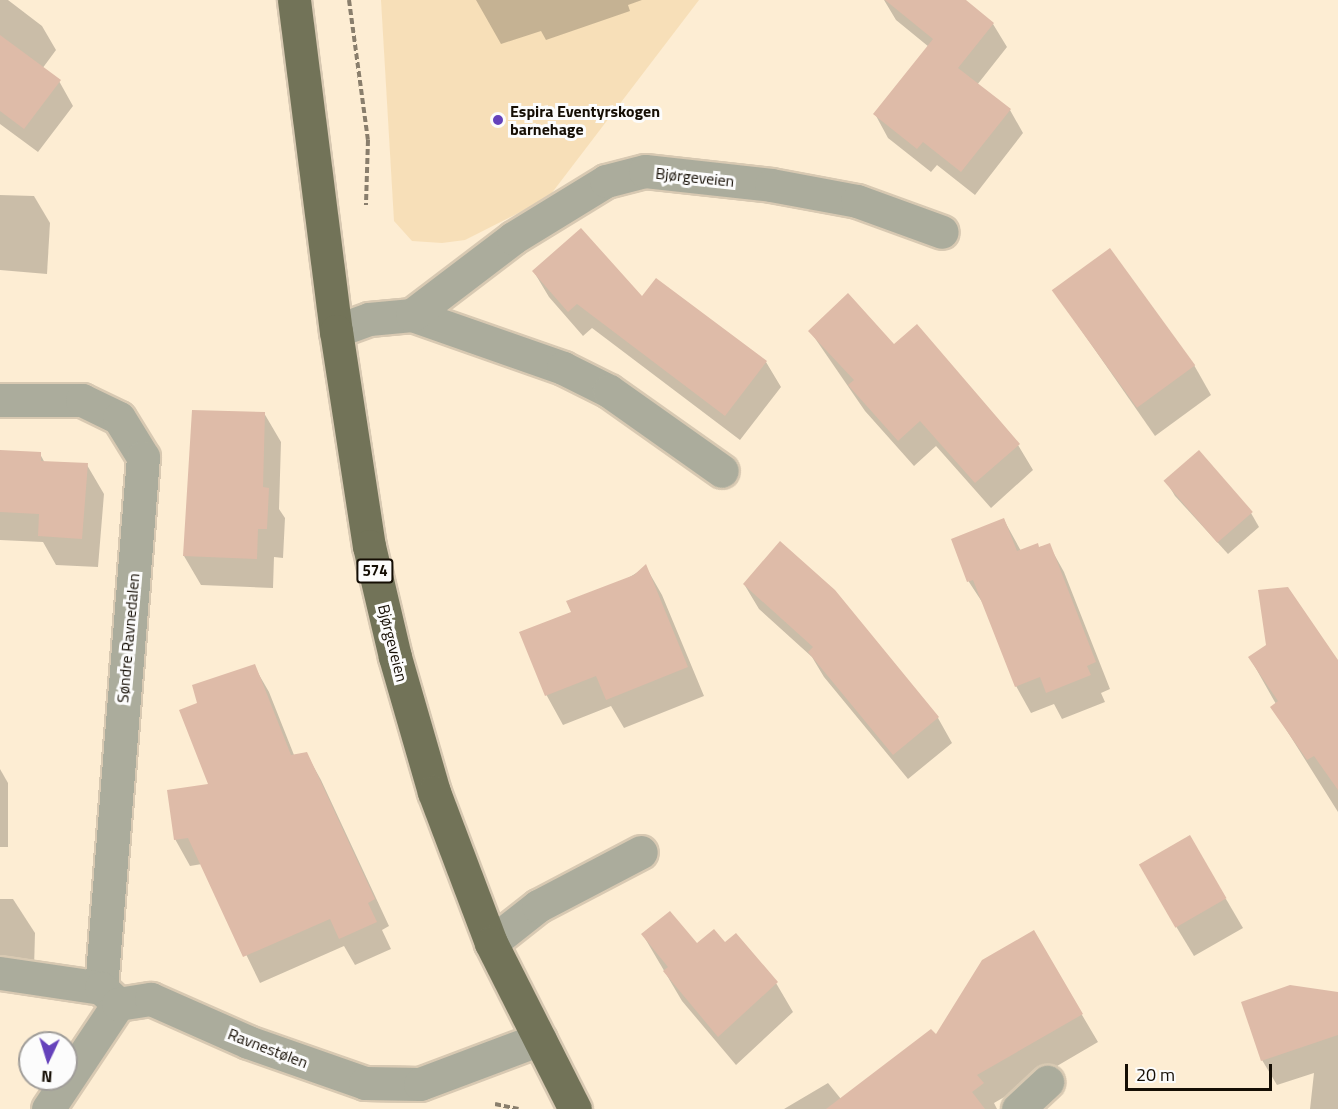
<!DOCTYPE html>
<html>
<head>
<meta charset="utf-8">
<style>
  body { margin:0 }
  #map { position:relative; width:1338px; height:1109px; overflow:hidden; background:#fdedd3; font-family:"Titillium Web",sans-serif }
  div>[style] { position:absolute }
  .built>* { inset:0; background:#f7dfb8 }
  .shadow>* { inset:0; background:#0003 }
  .building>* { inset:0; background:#debba8; transform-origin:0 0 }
  .path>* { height:4px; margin-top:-2px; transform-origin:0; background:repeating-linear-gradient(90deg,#897e6c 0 6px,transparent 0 9px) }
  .roads { filter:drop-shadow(2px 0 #d8c9b2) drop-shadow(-2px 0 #d8c9b2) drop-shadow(0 2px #d8c9b2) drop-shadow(0 -2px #d8c9b2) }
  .minor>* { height:33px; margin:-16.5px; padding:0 16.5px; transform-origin:16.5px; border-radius:16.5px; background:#abac9c }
  .primary>* { height:33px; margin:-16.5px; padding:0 16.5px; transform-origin:16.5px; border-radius:16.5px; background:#727358 }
  .dots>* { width:16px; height:16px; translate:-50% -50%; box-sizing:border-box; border:3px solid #fcfcfc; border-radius:50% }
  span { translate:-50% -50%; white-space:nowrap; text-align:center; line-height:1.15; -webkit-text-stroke:6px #fcfcfc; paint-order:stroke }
  .shield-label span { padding:2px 4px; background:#fcfcfc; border:2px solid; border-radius:4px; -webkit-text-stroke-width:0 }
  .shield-label { font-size:15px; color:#150e04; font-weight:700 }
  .poi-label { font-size:16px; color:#150e04; font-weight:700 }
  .left { translate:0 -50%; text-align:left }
  .street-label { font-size:16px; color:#150e04 }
  .north { position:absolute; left:18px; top:1031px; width:60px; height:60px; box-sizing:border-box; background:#fcfcfc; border:2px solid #a09d99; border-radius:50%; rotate:184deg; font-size:16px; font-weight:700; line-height:24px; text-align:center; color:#150e04 }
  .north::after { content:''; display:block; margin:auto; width:21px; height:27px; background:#6542bb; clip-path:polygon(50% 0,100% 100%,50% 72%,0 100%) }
  .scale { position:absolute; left:1125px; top:1064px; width:147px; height:27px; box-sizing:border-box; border:3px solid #150e04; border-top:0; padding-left:8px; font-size:18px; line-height:21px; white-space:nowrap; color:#150e04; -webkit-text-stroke:4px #fcfcfc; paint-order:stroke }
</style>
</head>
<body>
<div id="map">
  <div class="built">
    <div style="clip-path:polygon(381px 0,699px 0,548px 198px,465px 240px,442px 243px,412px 241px,394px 221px)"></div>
  </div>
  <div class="shadow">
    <div style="clip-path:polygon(0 0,8px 0,42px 26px,56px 50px,42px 69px,59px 81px,73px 106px,38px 152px,0 124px)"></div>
    <div style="clip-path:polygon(476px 0,642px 0,628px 5px,630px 11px,546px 40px,541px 31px,501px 44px)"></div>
    <div style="clip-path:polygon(884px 0,964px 0,993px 24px,1007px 47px,977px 85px,1010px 110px,1023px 133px,975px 195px,937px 165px,931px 172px,888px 138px,875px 114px,929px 47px,896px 20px)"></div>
    <div style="clip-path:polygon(0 195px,34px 196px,50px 223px,47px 274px,0 270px)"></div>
    <div style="clip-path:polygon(534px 272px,642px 298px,766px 362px,781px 387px,740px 440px,592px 328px,583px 336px,549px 297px)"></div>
    <div style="clip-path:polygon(1054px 291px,1194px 365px,1211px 395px,1155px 436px)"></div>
    <div style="clip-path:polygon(810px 331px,894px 346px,1018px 445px,1033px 470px,991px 508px,936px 446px,914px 466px,865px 411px)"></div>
    <div style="clip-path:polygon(194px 412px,264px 413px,281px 442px,279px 509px,285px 518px,283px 558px,274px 557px,273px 588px,201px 585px,184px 556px)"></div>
    <div style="clip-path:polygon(0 452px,40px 454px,45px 463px,87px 465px,104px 494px,98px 567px,56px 565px,43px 542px,0 540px)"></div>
    <div style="clip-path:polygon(1166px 481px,1251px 513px,1259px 527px,1228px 554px,1175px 496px)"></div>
    <div style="clip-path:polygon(1004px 520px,1021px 551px,1049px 545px,1064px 572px,1110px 689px,1101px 693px,1105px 702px,1062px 719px,1054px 704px,1031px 713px,1016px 686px,986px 608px,969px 582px,952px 540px)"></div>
    <div style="clip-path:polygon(646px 567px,662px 595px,704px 696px,624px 728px,611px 706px,563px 725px,547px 696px,521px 633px,573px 612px)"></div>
    <div style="clip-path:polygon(744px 584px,938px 718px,952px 743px,908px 779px,824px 677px,812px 657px,759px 609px)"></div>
    <div style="clip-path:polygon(1250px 658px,1338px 663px,1338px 812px,1272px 707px,1276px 704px)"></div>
    <div style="clip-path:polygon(254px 666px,269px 692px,294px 755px,306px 753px,321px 780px,389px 926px,382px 930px,391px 949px,355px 965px,344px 946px,260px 983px,202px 864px,190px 866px,175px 839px,210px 786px,199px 704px)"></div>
    <div style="clip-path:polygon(0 769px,8px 783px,8px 847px,0 847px)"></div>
    <div style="clip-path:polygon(1157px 895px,1226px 899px,1243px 928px,1194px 956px)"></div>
    <div style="clip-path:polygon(0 899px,13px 899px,35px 933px,34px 969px,0 969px)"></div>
    <div style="clip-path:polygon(1033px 932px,1098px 1042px,994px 1103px,997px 1109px,784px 1109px,828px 1083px,841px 1099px,936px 1036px)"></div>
    <div style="clip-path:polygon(643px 935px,697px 945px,725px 944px,776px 983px,793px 1012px,736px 1065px,682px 1001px)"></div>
    <div style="clip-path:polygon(1338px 992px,1338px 1109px,1310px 1109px,1314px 1073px,1277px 1085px,1262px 1060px)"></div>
  </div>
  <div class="building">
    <div style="clip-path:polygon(885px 0,966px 0,994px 23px,958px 68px,1011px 109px,961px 172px,923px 142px,917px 149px,873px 114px,933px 39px)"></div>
    <div style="clip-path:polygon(0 35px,61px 80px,24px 129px,0 111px)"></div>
    <div style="clip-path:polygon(581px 228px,642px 296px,656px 278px,767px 361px,725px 416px,577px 304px,568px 312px,532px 271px)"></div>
    <div style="left:1110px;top:248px;width:145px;height:72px;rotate:54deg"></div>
    <div style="clip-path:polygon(848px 293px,894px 344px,917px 324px,1020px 444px,975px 483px,920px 421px,898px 441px,848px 385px,854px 380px,808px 331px)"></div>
    <div style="clip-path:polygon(192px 410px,265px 412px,263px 487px,269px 488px,267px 529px,258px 529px,257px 559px,183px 556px)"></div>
    <div style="clip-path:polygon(0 450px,41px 452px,41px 461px,88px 463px,82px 539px,38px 536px,39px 514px,0 512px)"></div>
    <div style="left:1199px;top:450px;width:82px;height:47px;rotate:49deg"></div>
    <div style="clip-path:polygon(1004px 518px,1017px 551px,1038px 543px,1039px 547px,1050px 543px,1096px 662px,1087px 666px,1091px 675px,1046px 693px,1040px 677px,1015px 687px,973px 580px,967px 582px,951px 539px)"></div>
    <div style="clip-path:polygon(780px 541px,835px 590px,939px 717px,893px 755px,808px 652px,813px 647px,743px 584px)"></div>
    <div style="clip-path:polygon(646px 564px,688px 667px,606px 700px,596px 676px,545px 696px,519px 632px,571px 612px,566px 601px,634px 575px)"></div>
    <div style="clip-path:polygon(1288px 587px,1338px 660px,1338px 790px,1314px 756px,1307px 760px,1270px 707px,1278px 701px,1248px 657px,1266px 645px,1258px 590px)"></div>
    <div style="clip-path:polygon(255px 664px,291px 755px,307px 752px,375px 899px,368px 903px,377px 922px,339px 939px,330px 919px,243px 957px,188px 838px,174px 840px,167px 790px,208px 784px,179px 710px,197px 703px,192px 685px)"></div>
    <div style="left:1190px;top:835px;width:73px;height:59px;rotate:60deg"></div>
    <div style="clip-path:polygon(670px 911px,697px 943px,714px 929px,725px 942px,736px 933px,778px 982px,718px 1037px,663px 971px,668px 967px,641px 934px)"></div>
    <div style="clip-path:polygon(1034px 930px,1083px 1014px,977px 1075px,984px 1083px,972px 1092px,985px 1109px,826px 1109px,931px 1029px,936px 1034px,982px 960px)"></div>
    <div style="clip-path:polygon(1290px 985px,1338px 992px,1338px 1035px,1261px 1061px,1241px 1002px)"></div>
  </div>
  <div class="path">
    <div style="left:349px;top:0;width:141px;rotate:82.3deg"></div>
    <div style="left:368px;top:140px;width:65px;rotate:91.8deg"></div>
    <div style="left:495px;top:1104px;width:24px;rotate:12deg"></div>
  </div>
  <div class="roads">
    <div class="minor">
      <div style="left:412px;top:315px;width:160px;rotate:19.3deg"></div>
      <div style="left:563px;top:368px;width:51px;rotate:26.6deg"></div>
      <div style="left:609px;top:391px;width:138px;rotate:35.3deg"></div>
      <div style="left:336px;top:331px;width:35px;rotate:-20deg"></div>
      <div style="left:369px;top:319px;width:43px;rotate:-5.3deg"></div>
      <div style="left:412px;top:315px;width:127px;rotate:-37.3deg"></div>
      <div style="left:513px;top:238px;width:109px;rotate:-31.5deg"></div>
      <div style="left:606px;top:181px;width:40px;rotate:-14.4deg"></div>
      <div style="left:645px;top:171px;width:127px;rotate:6.3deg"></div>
      <div style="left:771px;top:185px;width:87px;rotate:10.5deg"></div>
      <div style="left:857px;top:201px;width:90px;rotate:20deg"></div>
      <div style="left:0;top:400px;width:82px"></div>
      <div style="left:82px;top:400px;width:41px;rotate:25.9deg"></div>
      <div style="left:119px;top:418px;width:46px;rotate:58.4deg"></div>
      <div style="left:143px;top:457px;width:533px;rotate:94.52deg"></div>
      <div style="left:491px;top:943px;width:60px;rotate:-38.2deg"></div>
      <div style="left:538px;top:906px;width:116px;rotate:-27.7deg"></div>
      <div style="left:0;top:973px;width:102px;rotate:8.4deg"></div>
      <div style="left:101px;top:988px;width:22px;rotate:43deg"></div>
      <div style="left:48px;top:1109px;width:126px;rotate:-56.3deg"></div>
      <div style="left:118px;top:1004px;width:33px;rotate:-9deg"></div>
      <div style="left:151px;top:999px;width:106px;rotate:23.9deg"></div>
      <div style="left:248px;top:1042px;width:124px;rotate:19.3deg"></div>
      <div style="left:365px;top:1083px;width:55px;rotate:1deg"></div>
      <div style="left:420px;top:1084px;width:128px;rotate:-20.6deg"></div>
      <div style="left:1018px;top:1109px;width:40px;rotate:-43deg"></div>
    </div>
    <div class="primary">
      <div style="left:294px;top:0;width:334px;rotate:82.8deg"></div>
      <div style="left:336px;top:331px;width:218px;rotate:81.3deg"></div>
      <div style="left:369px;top:546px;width:114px;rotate:76.8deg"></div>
      <div style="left:395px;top:657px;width:141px;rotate:73.9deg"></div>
      <div style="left:434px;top:792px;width:161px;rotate:69.3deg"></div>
      <div style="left:491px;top:943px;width:186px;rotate:63.2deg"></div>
    </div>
  </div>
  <div class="dots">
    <div style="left:498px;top:120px;background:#6542bb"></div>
  </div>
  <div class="shield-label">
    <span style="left:375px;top:571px">574</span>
  </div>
  <div class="poi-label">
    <span class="left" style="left:510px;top:120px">Espira Eventyrskogen<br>barnehage</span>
  </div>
  <div class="street-label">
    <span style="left:695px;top:177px;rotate:6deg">Bjørgeveien</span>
    <span style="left:128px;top:638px;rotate:-85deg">Søndre Ravnedalen</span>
    <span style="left:393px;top:643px;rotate:76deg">Bjørgeveien</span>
    <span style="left:268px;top:1048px;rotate:21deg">Ravnestølen</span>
  </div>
  <div class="north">N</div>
  <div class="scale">20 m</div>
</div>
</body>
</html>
